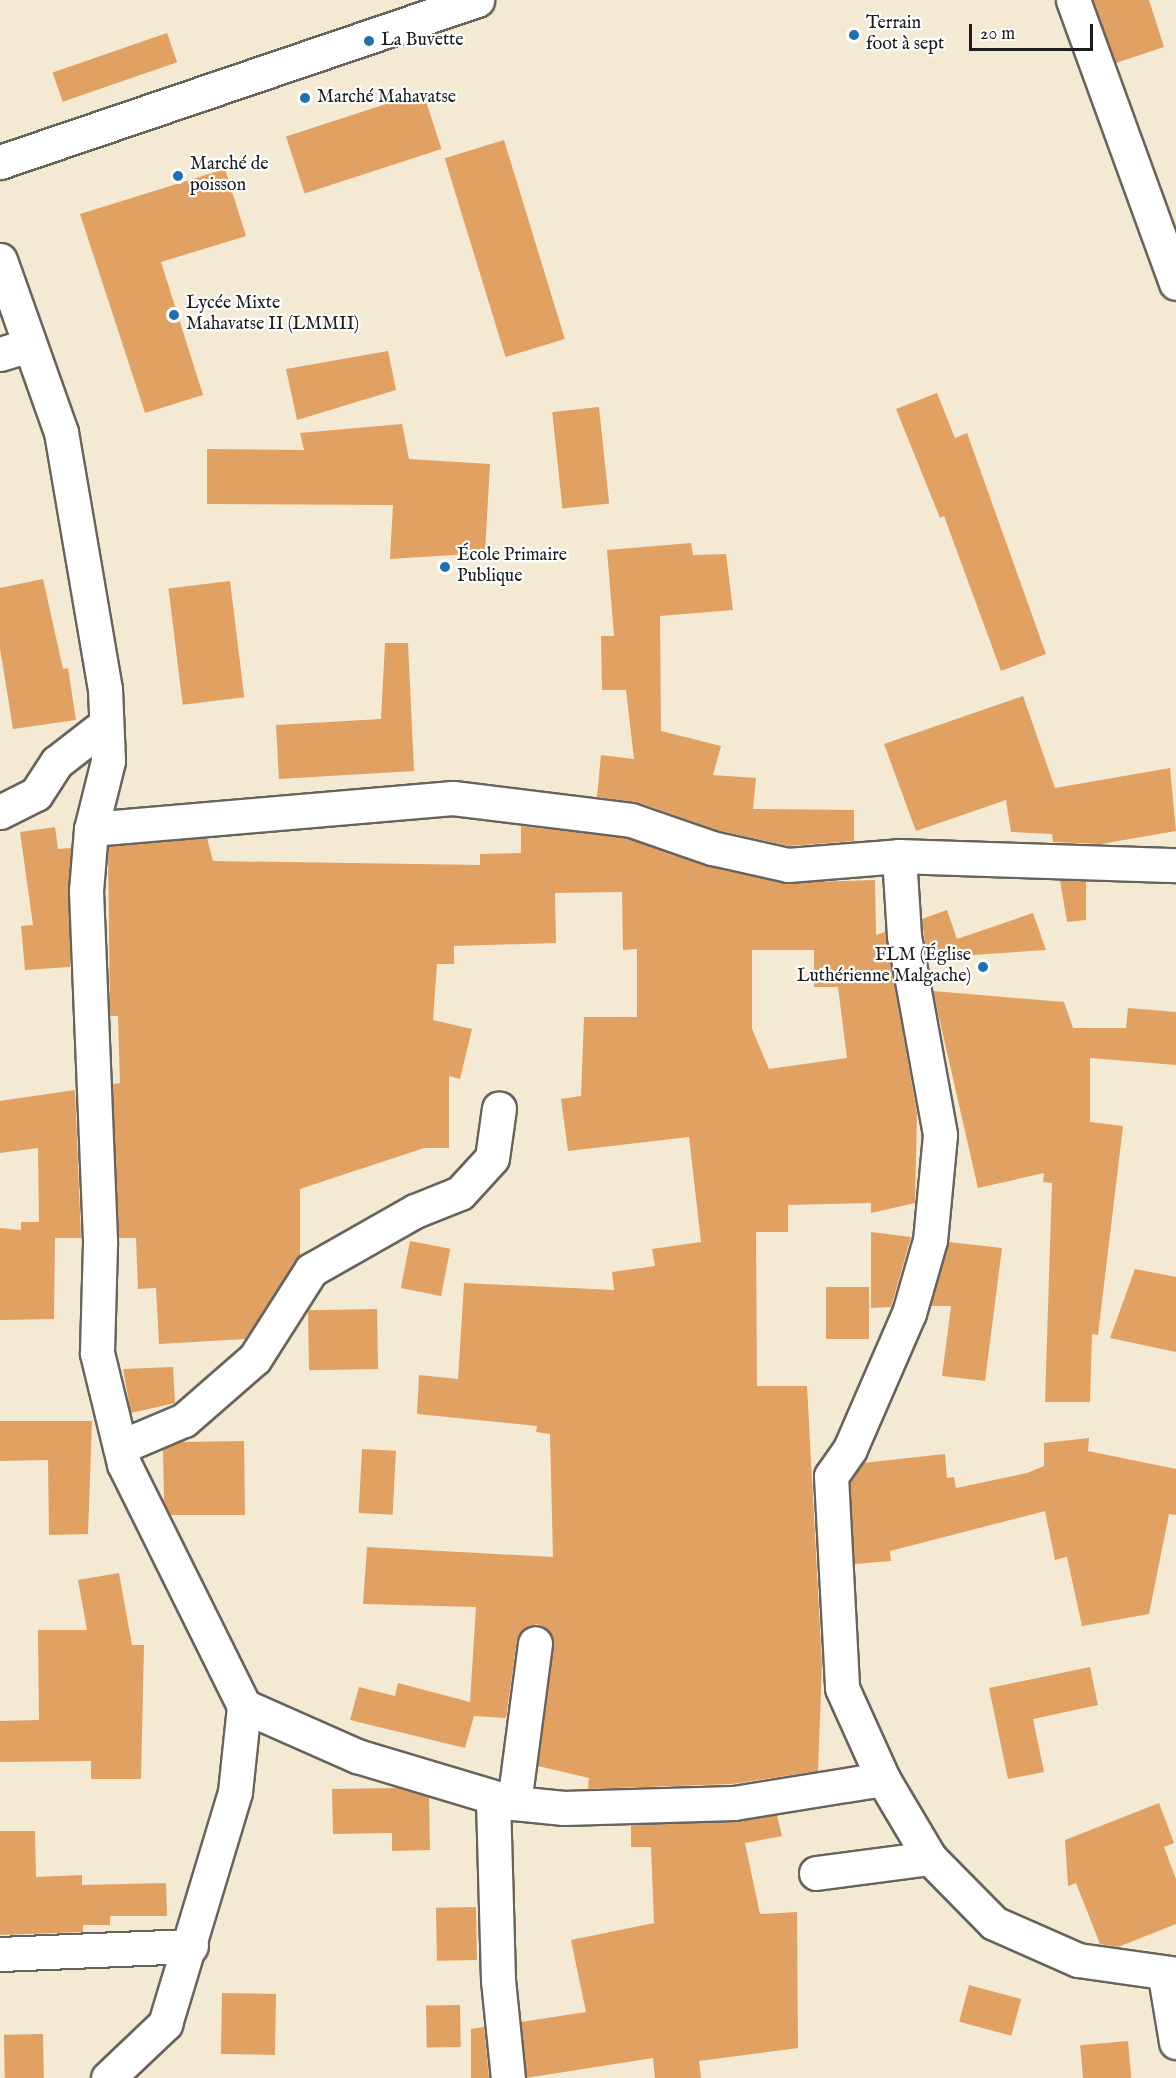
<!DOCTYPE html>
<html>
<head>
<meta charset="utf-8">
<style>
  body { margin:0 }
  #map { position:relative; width:1176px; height:2078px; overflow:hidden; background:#f4e9d2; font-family:"IM FELL English",serif }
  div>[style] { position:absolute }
  .building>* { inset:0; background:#e1a163; transform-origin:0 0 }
  .roads { filter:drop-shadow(2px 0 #68645c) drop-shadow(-2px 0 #68645c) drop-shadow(0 2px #68645c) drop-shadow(0 -2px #68645c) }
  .minor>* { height:33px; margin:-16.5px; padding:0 16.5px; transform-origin:16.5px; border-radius:16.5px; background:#fff }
  .dots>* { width:16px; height:16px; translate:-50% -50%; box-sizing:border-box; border:3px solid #fff; border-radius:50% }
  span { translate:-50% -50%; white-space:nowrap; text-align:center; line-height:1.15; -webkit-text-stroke:4.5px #fff; paint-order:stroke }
  .poi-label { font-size:18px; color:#1c1c1c }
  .left { translate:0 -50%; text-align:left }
  .right { translate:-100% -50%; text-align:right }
  .scale { position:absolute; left:969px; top:24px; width:124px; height:27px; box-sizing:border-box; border:3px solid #1c1c1c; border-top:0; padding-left:8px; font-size:18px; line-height:21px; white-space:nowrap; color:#1c1c1c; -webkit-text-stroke:4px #fff; paint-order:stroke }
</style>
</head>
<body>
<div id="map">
  <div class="building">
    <div style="clip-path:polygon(1093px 0,1149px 0,1164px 47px,1116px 63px)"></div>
    <div style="left:167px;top:33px;width:31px;height:121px;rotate:71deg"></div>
    <div style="left:423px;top:92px;width:60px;height:144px;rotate:72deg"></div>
    <div style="left:504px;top:140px;width:208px;height:62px;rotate:73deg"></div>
    <div style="clip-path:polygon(225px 169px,246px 236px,161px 262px,203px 395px,145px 413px,80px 214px)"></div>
    <div style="clip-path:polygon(388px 351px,396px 390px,297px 420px,286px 369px)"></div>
    <div style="clip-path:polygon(937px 393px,955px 438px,967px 433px,1046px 654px,1001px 671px,944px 516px,940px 518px,896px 409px)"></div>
    <div style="left:599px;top:407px;width:97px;height:47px;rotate:84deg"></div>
    <div style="clip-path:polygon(402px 424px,409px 459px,490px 464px,485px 553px,390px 559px,393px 505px,207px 504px,207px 449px,304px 450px,300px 433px)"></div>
    <div style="clip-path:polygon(691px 543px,693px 555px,726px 554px,733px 610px,660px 616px,661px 731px,721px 746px,713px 775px,756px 778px,753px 809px,854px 810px,854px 841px,789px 846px,717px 830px,637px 802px,597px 797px,601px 755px,634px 759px,626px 690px,602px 690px,601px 636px,614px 636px,607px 550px)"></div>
    <div style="clip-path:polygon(43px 579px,63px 669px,68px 668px,76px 720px,13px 729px,0 648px,0 588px)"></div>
    <div style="left:230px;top:581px;width:117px;height:62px;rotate:83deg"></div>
    <div style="clip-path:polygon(385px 643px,408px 643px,414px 771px,279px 779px,276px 725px,381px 719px)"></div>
    <div style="clip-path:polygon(1023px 696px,1055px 788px,1170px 768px,1176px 831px,1101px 844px,1053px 842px,1052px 834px,1011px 832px,1006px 800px,916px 831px,884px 744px)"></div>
    <div style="clip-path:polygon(evenodd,521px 826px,627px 838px,706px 866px,784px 883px,875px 880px,876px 935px,885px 932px,917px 1113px,915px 1203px,871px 1213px,871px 1203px,788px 1205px,788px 1232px,756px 1232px,757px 1386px,807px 1386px,822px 1665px,818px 1771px,732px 1784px,588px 1789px,589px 1778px,538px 1766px,554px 1645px,547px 1629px,537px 1624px,521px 1631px,517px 1640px,506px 1718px,474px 1716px,465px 1748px,350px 1720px,359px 1687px,395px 1696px,398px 1683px,470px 1702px,476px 1607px,363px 1604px,367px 1547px,553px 1557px,550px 1434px,536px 1432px,537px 1426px,417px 1414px,419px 1375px,458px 1379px,464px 1283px,614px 1290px,612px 1272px,655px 1266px,652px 1249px,701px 1242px,689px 1137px,568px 1151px,561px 1099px,581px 1096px,584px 1017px,637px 1017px,637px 949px,623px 950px,622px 892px,555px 893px,556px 943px,454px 946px,454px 964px,437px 964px,433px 1020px,472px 1029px,460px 1079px,449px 1076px,449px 1148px,424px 1148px,300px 1189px,300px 1256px,245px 1339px,159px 1344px,156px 1288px,138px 1289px,136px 1238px,119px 1238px,112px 1084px,120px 1083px,118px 1016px,110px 1016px,108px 846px,207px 838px,213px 861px,480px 865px,480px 854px,521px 853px,521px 826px,752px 950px,814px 950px,814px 987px,838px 987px,847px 1058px,769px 1069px,752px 1029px,752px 950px)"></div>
    <div style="clip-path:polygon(55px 827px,58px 849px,71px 848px,70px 967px,25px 970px,21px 926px,33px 925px,20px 832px)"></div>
    <div style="clip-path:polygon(1060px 880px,1086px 881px,1086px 920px,1067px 922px)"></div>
    <div style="clip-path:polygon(947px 910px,957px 939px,1033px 913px,1046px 950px,927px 958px,922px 919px)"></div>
    <div style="clip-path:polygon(933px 991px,1064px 1002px,1073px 1028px,1126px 1028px,1128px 1008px,1176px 1012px,1176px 1065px,1090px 1058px,1090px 1122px,1123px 1126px,1098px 1335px,1092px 1334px,1090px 1402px,1045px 1402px,1052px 1183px,1043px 1182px,1044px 1173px,978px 1188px)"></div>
    <div style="clip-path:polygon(75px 1090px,81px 1238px,55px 1238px,54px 1319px,0 1320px,0 1228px,21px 1230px,21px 1222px,39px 1222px,38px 1148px,0 1153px,0 1101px)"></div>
    <div style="clip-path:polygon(871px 1232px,911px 1237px,891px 1307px,871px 1308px)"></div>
    <div style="left:410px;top:1241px;width:41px;height:48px;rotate:11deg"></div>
    <div style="clip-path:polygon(949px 1242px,1002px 1248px,985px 1381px,942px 1376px,951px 1306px,930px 1306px)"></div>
    <div style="clip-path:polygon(1135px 1269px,1176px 1277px,1176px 1352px,1110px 1338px)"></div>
    <div style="left:869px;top:1287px;width:52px;height:43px;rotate:90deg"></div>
    <div style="left:377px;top:1309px;width:60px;height:69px;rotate:89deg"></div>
    <div style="clip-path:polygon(173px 1367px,175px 1403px,131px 1413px,123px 1369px)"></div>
    <div style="clip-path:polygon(0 1421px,92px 1421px,88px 1534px,49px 1535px,48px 1460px,0 1461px)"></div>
    <div style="clip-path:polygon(1089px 1438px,1088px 1451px,1176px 1469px,1176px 1515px,1169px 1514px,1149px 1614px,1082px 1626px,1067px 1557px,1055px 1560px,1045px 1511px,890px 1551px,891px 1561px,854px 1564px,850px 1481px,863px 1463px,945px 1454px,947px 1478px,954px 1477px,956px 1488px,1027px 1473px,1044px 1466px,1044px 1443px)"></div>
    <div style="clip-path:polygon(244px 1441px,245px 1515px,170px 1515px,164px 1501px,163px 1449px,181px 1442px)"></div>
    <div style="left:362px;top:1449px;width:34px;height:64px;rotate:3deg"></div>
    <div style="clip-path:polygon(119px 1573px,132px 1645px,144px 1645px,141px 1779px,91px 1779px,91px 1761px,0 1762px,0 1721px,39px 1720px,38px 1630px,87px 1630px,78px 1580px)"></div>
    <div style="clip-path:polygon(1090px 1667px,1098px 1705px,1033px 1719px,1044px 1772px,1008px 1779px,989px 1688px)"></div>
    <div style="clip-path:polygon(397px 1788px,429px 1797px,430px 1850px,392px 1851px,392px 1833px,333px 1834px,332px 1789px)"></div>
    <div style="clip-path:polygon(1159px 1803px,1174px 1843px,1164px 1847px,1176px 1879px,1176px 1924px,1118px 1947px,1100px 1944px,1076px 1883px,1068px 1886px,1065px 1840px)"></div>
    <div style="clip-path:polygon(777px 1815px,782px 1836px,745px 1843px,760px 1914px,797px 1912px,798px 2048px,699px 2061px,701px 2078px,655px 2078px,653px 2058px,526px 2078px,521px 2022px,586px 2012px,571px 1940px,654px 1923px,651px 1847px,631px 1847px,631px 1825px)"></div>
    <div style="clip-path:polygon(0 1831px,35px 1831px,36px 1877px,82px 1875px,82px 1885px,166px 1883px,167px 1916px,110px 1916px,110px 1925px,83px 1925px,83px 1932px,0 1935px)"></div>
    <div style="left:476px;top:1907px;width:53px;height:40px;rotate:89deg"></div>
    <div style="left:969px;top:1985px;width:54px;height:38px;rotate:15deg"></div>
    <div style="left:222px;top:1993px;width:54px;height:61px;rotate:1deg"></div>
    <div style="left:460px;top:2005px;width:42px;height:34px;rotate:89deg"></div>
    <div style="clip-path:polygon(484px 2027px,489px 2078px,471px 2078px,471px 2029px)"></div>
    <div style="left:43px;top:2034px;width:44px;height:39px;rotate:89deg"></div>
    <div style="left:1128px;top:2041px;width:37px;height:48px;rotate:85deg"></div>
  </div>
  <div class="roads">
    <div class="minor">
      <div style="left:1073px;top:0;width:301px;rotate:70deg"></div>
      <div style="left:0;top:162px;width:504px;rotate:-18.76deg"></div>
      <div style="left:0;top:260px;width:182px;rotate:70.5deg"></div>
      <div style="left:61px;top:432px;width:261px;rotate:80.3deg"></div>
      <div style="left:105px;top:689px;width:72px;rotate:87.6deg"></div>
      <div style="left:108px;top:761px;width:70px;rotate:104deg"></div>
      <div style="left:91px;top:829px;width:62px;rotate:94.6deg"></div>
      <div style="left:86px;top:891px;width:353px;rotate:87.7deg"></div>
      <div style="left:100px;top:1244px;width:109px;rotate:91.6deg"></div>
      <div style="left:97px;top:1353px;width:114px;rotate:76.3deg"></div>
      <div style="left:124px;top:1464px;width:270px;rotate:63.6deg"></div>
      <div style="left:244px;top:1706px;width:124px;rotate:23.9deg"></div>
      <div style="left:357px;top:1756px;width:164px;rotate:16.7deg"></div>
      <div style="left:514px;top:1803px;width:50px;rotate:5.7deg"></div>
      <div style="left:564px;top:1808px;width:170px;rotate:-1.7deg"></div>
      <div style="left:734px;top:1803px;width:151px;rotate:-9.2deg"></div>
      <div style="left:0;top:354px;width:30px;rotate:-17deg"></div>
      <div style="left:0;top:812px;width:40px;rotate:-26.6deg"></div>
      <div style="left:36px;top:794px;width:38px;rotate:-57deg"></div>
      <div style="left:57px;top:762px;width:62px;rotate:-37.8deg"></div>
      <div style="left:91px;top:829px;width:363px;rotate:-4.9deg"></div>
      <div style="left:453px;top:798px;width:179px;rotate:7deg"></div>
      <div style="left:631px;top:820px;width:86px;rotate:19.1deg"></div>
      <div style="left:712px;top:848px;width:78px;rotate:12.6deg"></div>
      <div style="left:788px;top:865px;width:111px;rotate:-4.6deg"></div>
      <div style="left:899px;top:856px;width:277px;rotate:1.9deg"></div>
      <div style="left:899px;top:856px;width:80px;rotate:86.4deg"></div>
      <div style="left:904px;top:936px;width:202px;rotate:79.7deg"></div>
      <div style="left:940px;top:1135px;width:105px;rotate:95.4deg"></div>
      <div style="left:930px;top:1240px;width:76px;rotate:106deg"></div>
      <div style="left:909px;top:1313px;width:148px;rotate:113.5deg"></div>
      <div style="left:850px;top:1449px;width:33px;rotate:125deg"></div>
      <div style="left:831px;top:1476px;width:212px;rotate:87deg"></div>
      <div style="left:842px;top:1688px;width:100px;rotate:65.7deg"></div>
      <div style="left:883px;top:1779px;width:92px;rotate:59.3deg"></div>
      <div style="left:930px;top:1858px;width:91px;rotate:45.4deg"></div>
      <div style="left:994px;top:1923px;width:92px;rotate:23.8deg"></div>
      <div style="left:1078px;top:1960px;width:99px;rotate:8.1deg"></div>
      <div style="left:120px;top:1447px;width:69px;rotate:-22.9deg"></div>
      <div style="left:184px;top:1420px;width:94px;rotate:-41.1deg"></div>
      <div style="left:255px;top:1358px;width:104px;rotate:-57.5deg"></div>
      <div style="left:311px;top:1270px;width:120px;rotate:-29.6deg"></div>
      <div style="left:415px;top:1211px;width:48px;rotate:-21.8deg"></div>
      <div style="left:460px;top:1193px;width:47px;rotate:-47.6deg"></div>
      <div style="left:492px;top:1158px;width:50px;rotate:-82deg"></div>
      <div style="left:493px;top:1800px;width:180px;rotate:88.4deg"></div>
      <div style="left:498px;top:1980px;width:99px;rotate:84.2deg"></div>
      <div style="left:514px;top:1803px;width:161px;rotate:-82.5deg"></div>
      <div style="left:816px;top:1873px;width:115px;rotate:-7.5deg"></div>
      <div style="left:0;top:1954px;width:191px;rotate:-2.4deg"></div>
      <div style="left:1165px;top:1976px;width:67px;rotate:80.5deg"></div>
      <div style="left:108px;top:2078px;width:79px;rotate:-43.5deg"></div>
      <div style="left:165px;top:2024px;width:242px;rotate:-73.2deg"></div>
      <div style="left:235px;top:1792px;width:86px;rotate:-84deg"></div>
    </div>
  </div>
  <div class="dots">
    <div style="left:854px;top:35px;background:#1f6fb2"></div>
    <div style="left:369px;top:41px;background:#1f6fb2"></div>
    <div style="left:305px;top:98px;background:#1f6fb2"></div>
    <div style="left:178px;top:176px;background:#1f6fb2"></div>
    <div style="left:174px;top:315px;background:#1f6fb2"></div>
    <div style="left:445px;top:567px;background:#1f6fb2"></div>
    <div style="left:983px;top:967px;background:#1f6fb2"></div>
  </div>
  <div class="poi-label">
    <span class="left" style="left:866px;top:35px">Terrain<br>foot à sept</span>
    <span class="left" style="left:381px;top:41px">La Buvette</span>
    <span class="left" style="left:317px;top:98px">Marché Mahavatse</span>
    <span class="left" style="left:190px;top:176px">Marché de<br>poisson</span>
    <span class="left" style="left:186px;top:315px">Lycée Mixte<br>Mahavatse II (LMMII)</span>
    <span class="left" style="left:457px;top:567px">École Primaire<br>Publique</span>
    <span class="right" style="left:971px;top:967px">FLM (Église<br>Luthérienne Malgache)</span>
  </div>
  <div class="scale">20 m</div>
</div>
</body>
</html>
